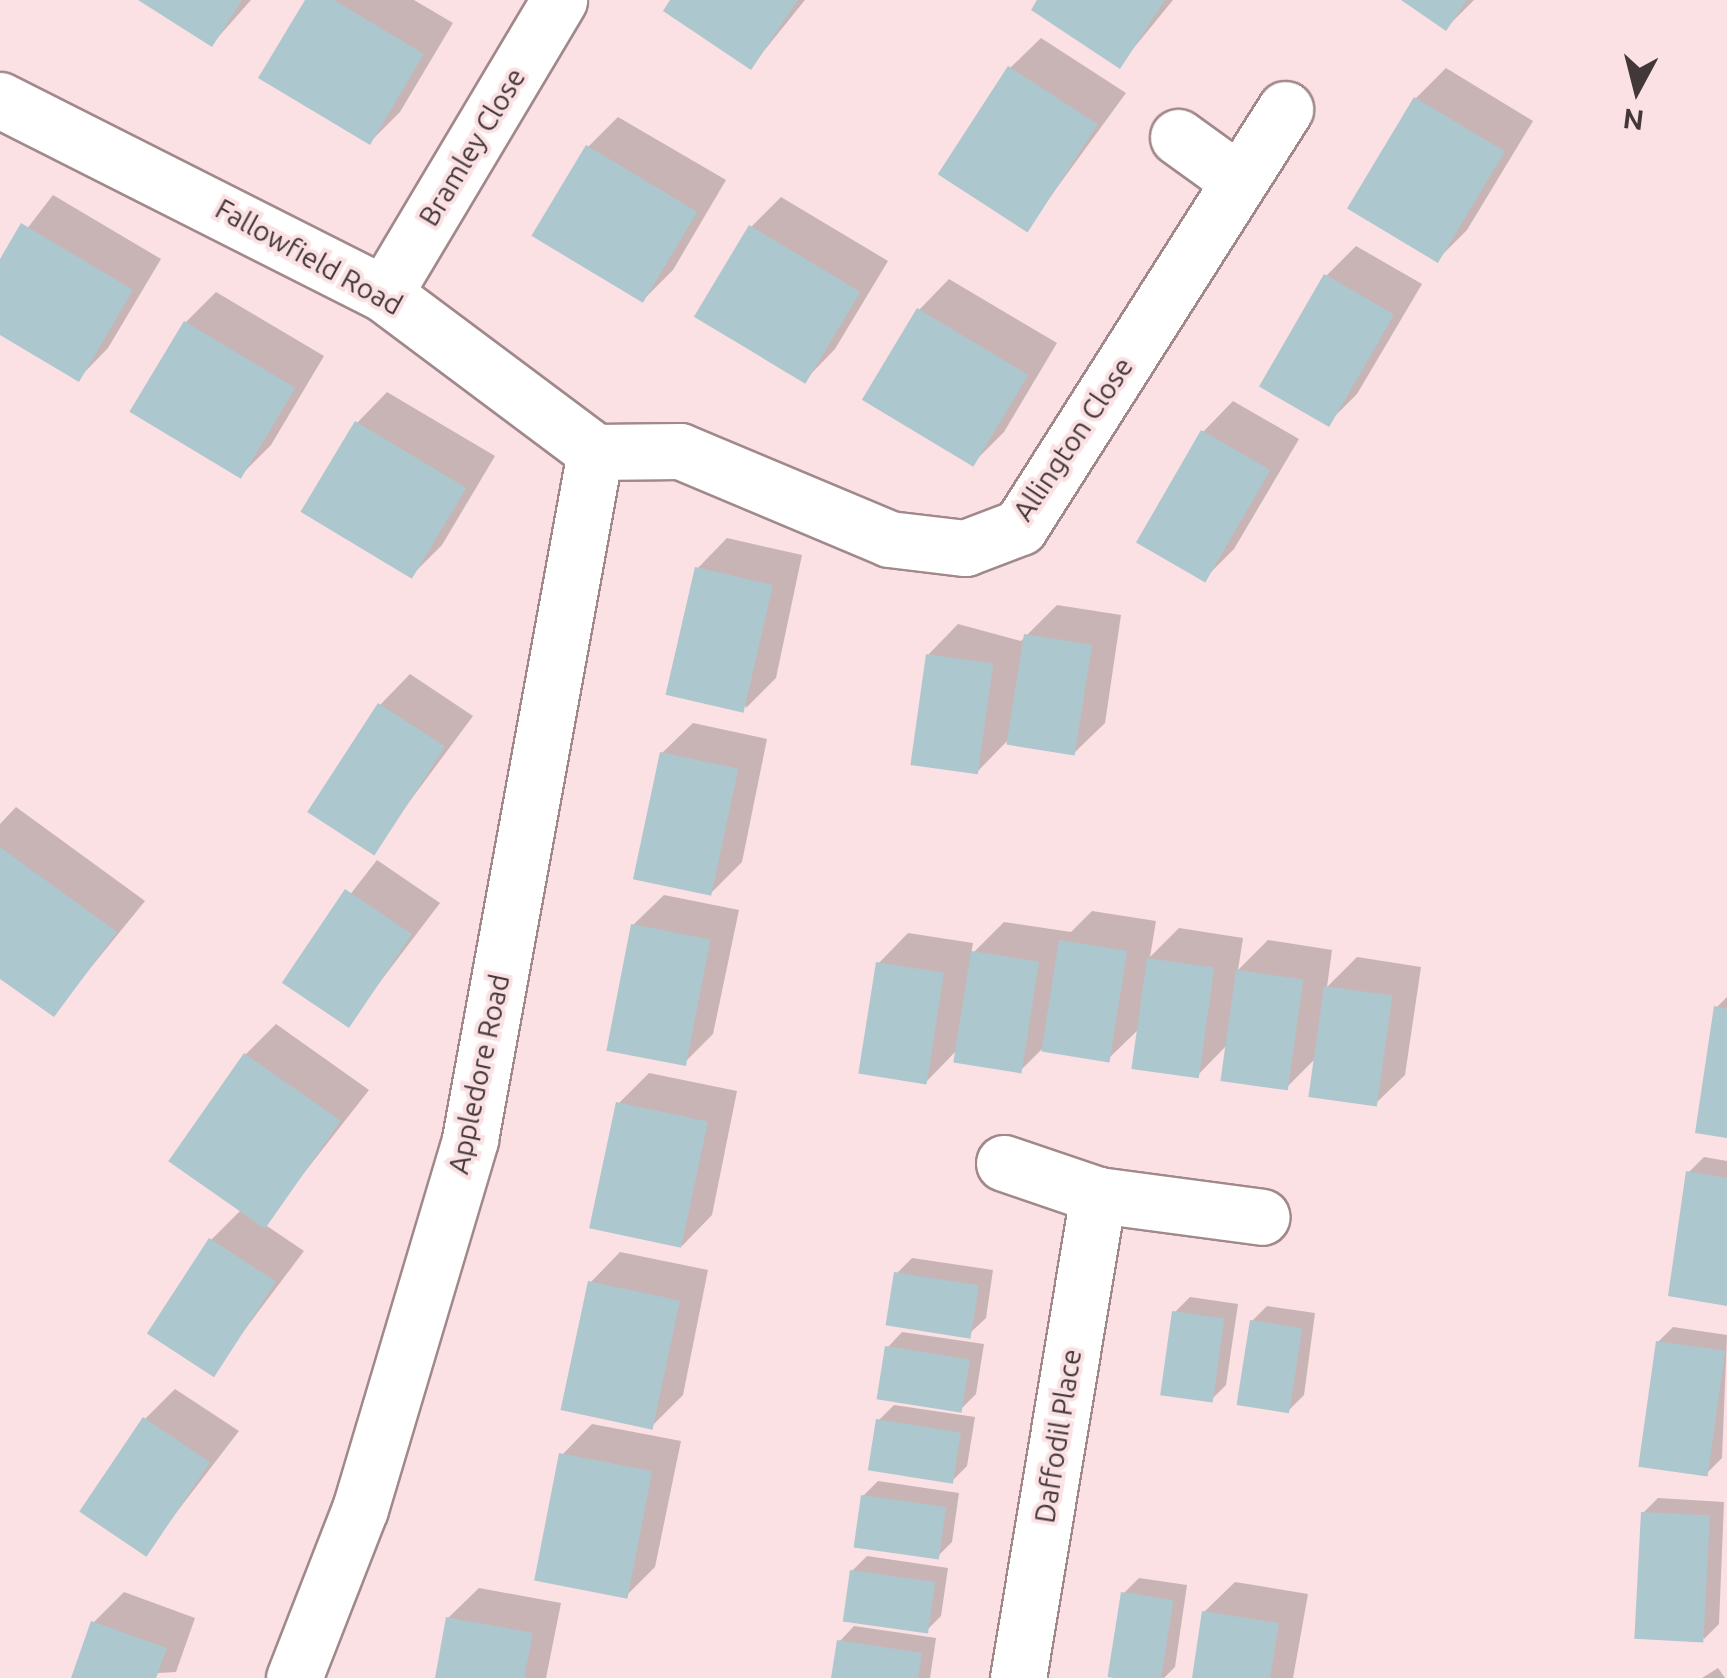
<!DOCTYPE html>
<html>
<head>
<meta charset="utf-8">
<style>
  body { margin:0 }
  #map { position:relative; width:1727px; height:1678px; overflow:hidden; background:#fbe1e3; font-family:Ubuntu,sans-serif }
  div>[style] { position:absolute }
  .shadow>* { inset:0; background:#0003 }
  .building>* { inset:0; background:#adc7ce; transform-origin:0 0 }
  .roads { filter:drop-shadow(2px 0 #a1898b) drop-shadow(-2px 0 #a1898b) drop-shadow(0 2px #a1898b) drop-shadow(0 -2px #a1898b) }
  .minor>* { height:55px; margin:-27.5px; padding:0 27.5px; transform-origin:27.5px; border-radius:27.5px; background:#fff }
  span { translate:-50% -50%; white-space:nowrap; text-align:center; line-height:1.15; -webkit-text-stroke:8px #fbe1e3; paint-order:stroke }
  .street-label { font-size:28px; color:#423839 }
  .north { position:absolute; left:1587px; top:40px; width:100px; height:100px; -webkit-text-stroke:8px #fbe1e3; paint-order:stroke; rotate:187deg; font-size:28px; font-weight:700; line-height:40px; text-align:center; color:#423839 }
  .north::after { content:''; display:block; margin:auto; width:35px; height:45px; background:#423839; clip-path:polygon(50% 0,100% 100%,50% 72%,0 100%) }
</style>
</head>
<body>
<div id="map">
  <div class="shadow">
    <div style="clip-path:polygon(143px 0,251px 0,212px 44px)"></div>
    <div style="clip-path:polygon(308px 0,414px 0,453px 23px,400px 112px,370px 142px)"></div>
    <div style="clip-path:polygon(673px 0,805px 0,751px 67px)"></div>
    <div style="clip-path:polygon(1040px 0,1173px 0,1119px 66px)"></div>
    <div style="clip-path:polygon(1405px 0,1474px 0,1446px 28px)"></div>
    <div style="clip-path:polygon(1041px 38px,1126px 93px,1026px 230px,1010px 68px)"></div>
    <div style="clip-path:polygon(1446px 68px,1533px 121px,1467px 230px,1437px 260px,1416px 98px)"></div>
    <div style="clip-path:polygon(618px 117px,726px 180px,673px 270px,643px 300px,588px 147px)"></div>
    <div style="clip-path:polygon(53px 195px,161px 259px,108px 348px,78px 379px,0 332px,0 264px)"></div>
    <div style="clip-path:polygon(781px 197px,888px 261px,835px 349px,805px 380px,751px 227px)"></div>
    <div style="clip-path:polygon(1356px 246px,1422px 284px,1357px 394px,1327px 424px,1326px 276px)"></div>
    <div style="clip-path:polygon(949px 279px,1057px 343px,1004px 432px,974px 462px,919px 310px)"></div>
    <div style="clip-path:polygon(216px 292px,324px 356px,271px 445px,241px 475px,186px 322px)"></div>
    <div style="clip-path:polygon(387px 392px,495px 456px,442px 545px,412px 575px,357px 423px)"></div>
    <div style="clip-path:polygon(1233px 401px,1299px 439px,1234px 549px,1204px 579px,1203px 432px)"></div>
    <div style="clip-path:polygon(727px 538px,802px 555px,776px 678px,746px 708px,697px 569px)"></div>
    <div style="clip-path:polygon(1057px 605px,1121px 615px,1105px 723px,1074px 753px,1011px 737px,976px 773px,928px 655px,958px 624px,1021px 641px)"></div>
    <div style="clip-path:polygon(410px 674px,473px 716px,372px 852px,380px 705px)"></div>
    <div style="clip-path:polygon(693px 723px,767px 739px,742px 862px,711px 893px,662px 753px)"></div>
    <div style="clip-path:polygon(16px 807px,145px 901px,53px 1014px,0 975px,0 824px)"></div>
    <div style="clip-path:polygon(377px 860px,440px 903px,348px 1024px,314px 941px)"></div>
    <div style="clip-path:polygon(664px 895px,739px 910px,713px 1034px,682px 1065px,633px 925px)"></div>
    <div style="clip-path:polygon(1092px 911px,1156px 921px,1150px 957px,1179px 928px,1243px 938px,1238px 970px,1268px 940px,1332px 950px,1327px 987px,1357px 957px,1421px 967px,1405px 1075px,1374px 1105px,1316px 1058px,1285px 1089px,1226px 1046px,1196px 1077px,1138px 1030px,1109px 1058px,1042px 1049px,1021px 1070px,958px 1049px,926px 1082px,878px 964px,908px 933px,973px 943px,971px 955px,1004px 922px,1071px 932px)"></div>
    <div style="clip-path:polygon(1727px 997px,1727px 1135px,1716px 1008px)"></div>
    <div style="clip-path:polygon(276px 1024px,369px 1090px,264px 1224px,304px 1251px,212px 1373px,211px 1240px,241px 1210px,246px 1054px)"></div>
    <div style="clip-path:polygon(649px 1073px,737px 1091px,712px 1215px,682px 1246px,619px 1103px)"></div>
    <div style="clip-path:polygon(1704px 1157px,1727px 1161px,1727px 1304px,1689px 1172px)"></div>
    <div style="clip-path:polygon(620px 1252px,708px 1270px,683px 1395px,653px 1425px,590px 1283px)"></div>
    <div style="clip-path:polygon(912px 1258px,993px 1270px,986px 1318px,970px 1333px,897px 1273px)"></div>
    <div style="clip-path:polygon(1190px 1297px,1238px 1304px,1226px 1385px,1211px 1400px,1175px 1312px)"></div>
    <div style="clip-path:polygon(1267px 1306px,1315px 1313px,1304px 1395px,1289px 1410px,1252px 1321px)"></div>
    <div style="clip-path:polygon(1673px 1327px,1727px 1335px,1722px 1458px,1707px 1473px,1658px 1342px)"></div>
    <div style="clip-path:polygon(902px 1332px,984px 1344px,976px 1394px,961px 1409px,888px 1347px)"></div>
    <div style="clip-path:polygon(175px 1389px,239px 1431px,146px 1552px,145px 1419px)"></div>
    <div style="clip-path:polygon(894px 1405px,975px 1417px,967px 1466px,952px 1481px,879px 1420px)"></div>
    <div style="clip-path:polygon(592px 1424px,681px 1441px,655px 1567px,625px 1597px,562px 1455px)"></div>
    <div style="clip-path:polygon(878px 1481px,959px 1493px,952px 1542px,937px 1557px,863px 1496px)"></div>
    <div style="clip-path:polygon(1658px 1498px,1724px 1502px,1719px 1624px,1704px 1639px,1643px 1513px)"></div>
    <div style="clip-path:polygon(867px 1556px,948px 1568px,941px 1616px,926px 1631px,852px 1571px)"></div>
    <div style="clip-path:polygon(1139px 1578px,1187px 1585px,1175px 1667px,1164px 1678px,1112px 1675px,1124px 1593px)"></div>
    <div style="clip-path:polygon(1235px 1582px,1308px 1594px,1293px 1678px,1194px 1678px,1204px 1612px)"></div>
    <div style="clip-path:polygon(479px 1588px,561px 1603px,546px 1678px,437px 1678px,448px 1618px)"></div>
    <div style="clip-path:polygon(124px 1592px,195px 1618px,176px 1672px,74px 1678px,93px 1623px)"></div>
    <div style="clip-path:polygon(854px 1626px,936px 1638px,930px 1678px,834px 1678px,840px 1641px)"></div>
    <div style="clip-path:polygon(1718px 1668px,1725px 1678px,1702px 1678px)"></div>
  </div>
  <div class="building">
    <div style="clip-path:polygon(138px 0,242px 0,212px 47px)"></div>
    <div style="clip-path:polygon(305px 0,334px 0,424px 54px,370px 145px,258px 78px)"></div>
    <div style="clip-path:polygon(670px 0,798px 0,751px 70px,663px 11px)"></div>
    <div style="clip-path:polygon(1037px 0,1165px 0,1120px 69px,1031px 10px)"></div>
    <div style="clip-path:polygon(1401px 0,1467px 0,1446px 31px)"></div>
    <div style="left:1008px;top:66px;width:107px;height:129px;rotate:33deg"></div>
    <div style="left:1414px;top:97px;width:106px;height:130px;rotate:31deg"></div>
    <div style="left:586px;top:145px;width:130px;height:106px;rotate:31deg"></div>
    <div style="clip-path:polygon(21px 223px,133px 290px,79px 382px,0 335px,0 259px)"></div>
    <div style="left:749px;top:225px;width:130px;height:107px;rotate:31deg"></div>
    <div style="left:1324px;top:274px;width:81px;height:130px;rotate:30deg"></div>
    <div style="left:917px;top:308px;width:130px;height:107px;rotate:31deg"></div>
    <div style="left:184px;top:321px;width:130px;height:106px;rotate:31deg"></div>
    <div style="left:355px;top:421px;width:130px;height:106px;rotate:31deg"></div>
    <div style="left:1201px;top:430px;width:80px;height:130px;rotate:30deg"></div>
    <div style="left:695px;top:567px;width:80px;height:131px;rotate:13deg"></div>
    <div style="left:1024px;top:634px;width:69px;height:112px;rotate:9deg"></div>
    <div style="left:926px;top:654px;width:68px;height:112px;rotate:8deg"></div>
    <div style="left:378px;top:703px;width:80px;height:130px;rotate:33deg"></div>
    <div style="left:660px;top:752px;width:80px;height:130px;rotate:12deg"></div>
    <div style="clip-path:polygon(0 847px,117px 932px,54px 1017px,0 979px)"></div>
    <div style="left:345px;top:889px;width:81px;height:113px;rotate:34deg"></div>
    <div style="left:631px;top:924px;width:81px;height:129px;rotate:11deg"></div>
    <div style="left:1059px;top:940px;width:69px;height:113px;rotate:9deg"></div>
    <div style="left:971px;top:951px;width:69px;height:113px;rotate:9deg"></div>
    <div style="left:1147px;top:958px;width:68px;height:112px;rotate:8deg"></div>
    <div style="left:876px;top:962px;width:69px;height:113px;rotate:9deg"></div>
    <div style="left:1236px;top:970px;width:68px;height:112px;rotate:8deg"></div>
    <div style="left:1324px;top:986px;width:69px;height:112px;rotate:8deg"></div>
    <div style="clip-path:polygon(1714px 1006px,1727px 1009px,1727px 1138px,1695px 1133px)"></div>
    <div style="left:244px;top:1053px;width:118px;height:132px;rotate:35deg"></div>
    <div style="left:616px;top:1102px;width:94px;height:129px;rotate:12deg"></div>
    <div style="clip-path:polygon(1686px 1171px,1727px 1178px,1727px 1306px,1668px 1296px)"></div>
    <div style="left:209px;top:1238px;width:80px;height:114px;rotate:33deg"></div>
    <div style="left:894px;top:1272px;width:86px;height:54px;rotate:9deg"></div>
    <div style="left:588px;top:1281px;width:94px;height:132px;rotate:12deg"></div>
    <div style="left:1172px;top:1311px;width:53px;height:85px;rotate:8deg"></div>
    <div style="left:1250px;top:1320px;width:53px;height:86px;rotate:9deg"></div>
    <div style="left:1656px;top:1341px;width:70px;height:127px;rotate:8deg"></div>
    <div style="left:885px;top:1346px;width:86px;height:54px;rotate:9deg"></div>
    <div style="left:143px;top:1417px;width:81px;height:114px;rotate:34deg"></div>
    <div style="left:876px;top:1419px;width:86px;height:52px;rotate:9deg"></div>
    <div style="left:559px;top:1453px;width:95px;height:130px;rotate:11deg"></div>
    <div style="left:861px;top:1495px;width:86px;height:53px;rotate:8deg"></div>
    <div style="left:1641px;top:1512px;width:69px;height:127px;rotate:3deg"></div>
    <div style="left:850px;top:1570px;width:86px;height:52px;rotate:8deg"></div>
    <div style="left:1121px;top:1592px;width:53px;height:86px;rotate:9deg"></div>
    <div style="clip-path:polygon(1202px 1611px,1279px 1623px,1270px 1678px,1192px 1678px)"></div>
    <div style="clip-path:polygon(446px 1617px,533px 1633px,524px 1678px,435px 1678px)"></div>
    <div style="clip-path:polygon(91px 1621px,167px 1648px,156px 1678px,71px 1678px)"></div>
    <div style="clip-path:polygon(837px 1640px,922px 1653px,918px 1678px,831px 1678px)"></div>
  </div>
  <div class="roads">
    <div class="minor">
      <div style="left:0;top:100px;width:430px;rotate:26.8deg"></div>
      <div style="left:384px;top:294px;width:264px;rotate:36.8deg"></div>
      <div style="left:1178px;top:137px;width:75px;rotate:35.8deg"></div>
      <div style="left:384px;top:294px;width:342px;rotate:-59.2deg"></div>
      <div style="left:595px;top:452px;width:85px;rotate:-0.7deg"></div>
      <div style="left:680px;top:451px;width:227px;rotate:22.8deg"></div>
      <div style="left:889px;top:539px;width:77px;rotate:6.8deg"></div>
      <div style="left:965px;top:548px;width:59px;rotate:-20.9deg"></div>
      <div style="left:1020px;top:527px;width:495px;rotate:-57.6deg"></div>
      <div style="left:1004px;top:1163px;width:99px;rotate:18.8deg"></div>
      <div style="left:1098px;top:1195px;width:165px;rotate:7.6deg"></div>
      <div style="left:294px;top:1678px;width:181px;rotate:-68.7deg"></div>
      <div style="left:360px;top:1509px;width:386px;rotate:-73.4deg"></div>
      <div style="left:470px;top:1139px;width:698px;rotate:-79.69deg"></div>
      <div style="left:1018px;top:1678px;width:490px;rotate:-80.6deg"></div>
    </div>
  </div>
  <div class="street-label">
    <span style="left:472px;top:147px;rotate:-59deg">Bramley Close</span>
    <span style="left:309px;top:257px;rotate:29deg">Fallowfield Road</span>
    <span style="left:1073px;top:439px;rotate:-56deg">Allington Close</span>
    <span style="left:479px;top:1074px;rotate:-78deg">Appledore Road</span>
    <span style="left:1058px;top:1436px;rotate:-81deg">Daffodil Place</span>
  </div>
  <div class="north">N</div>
</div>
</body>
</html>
